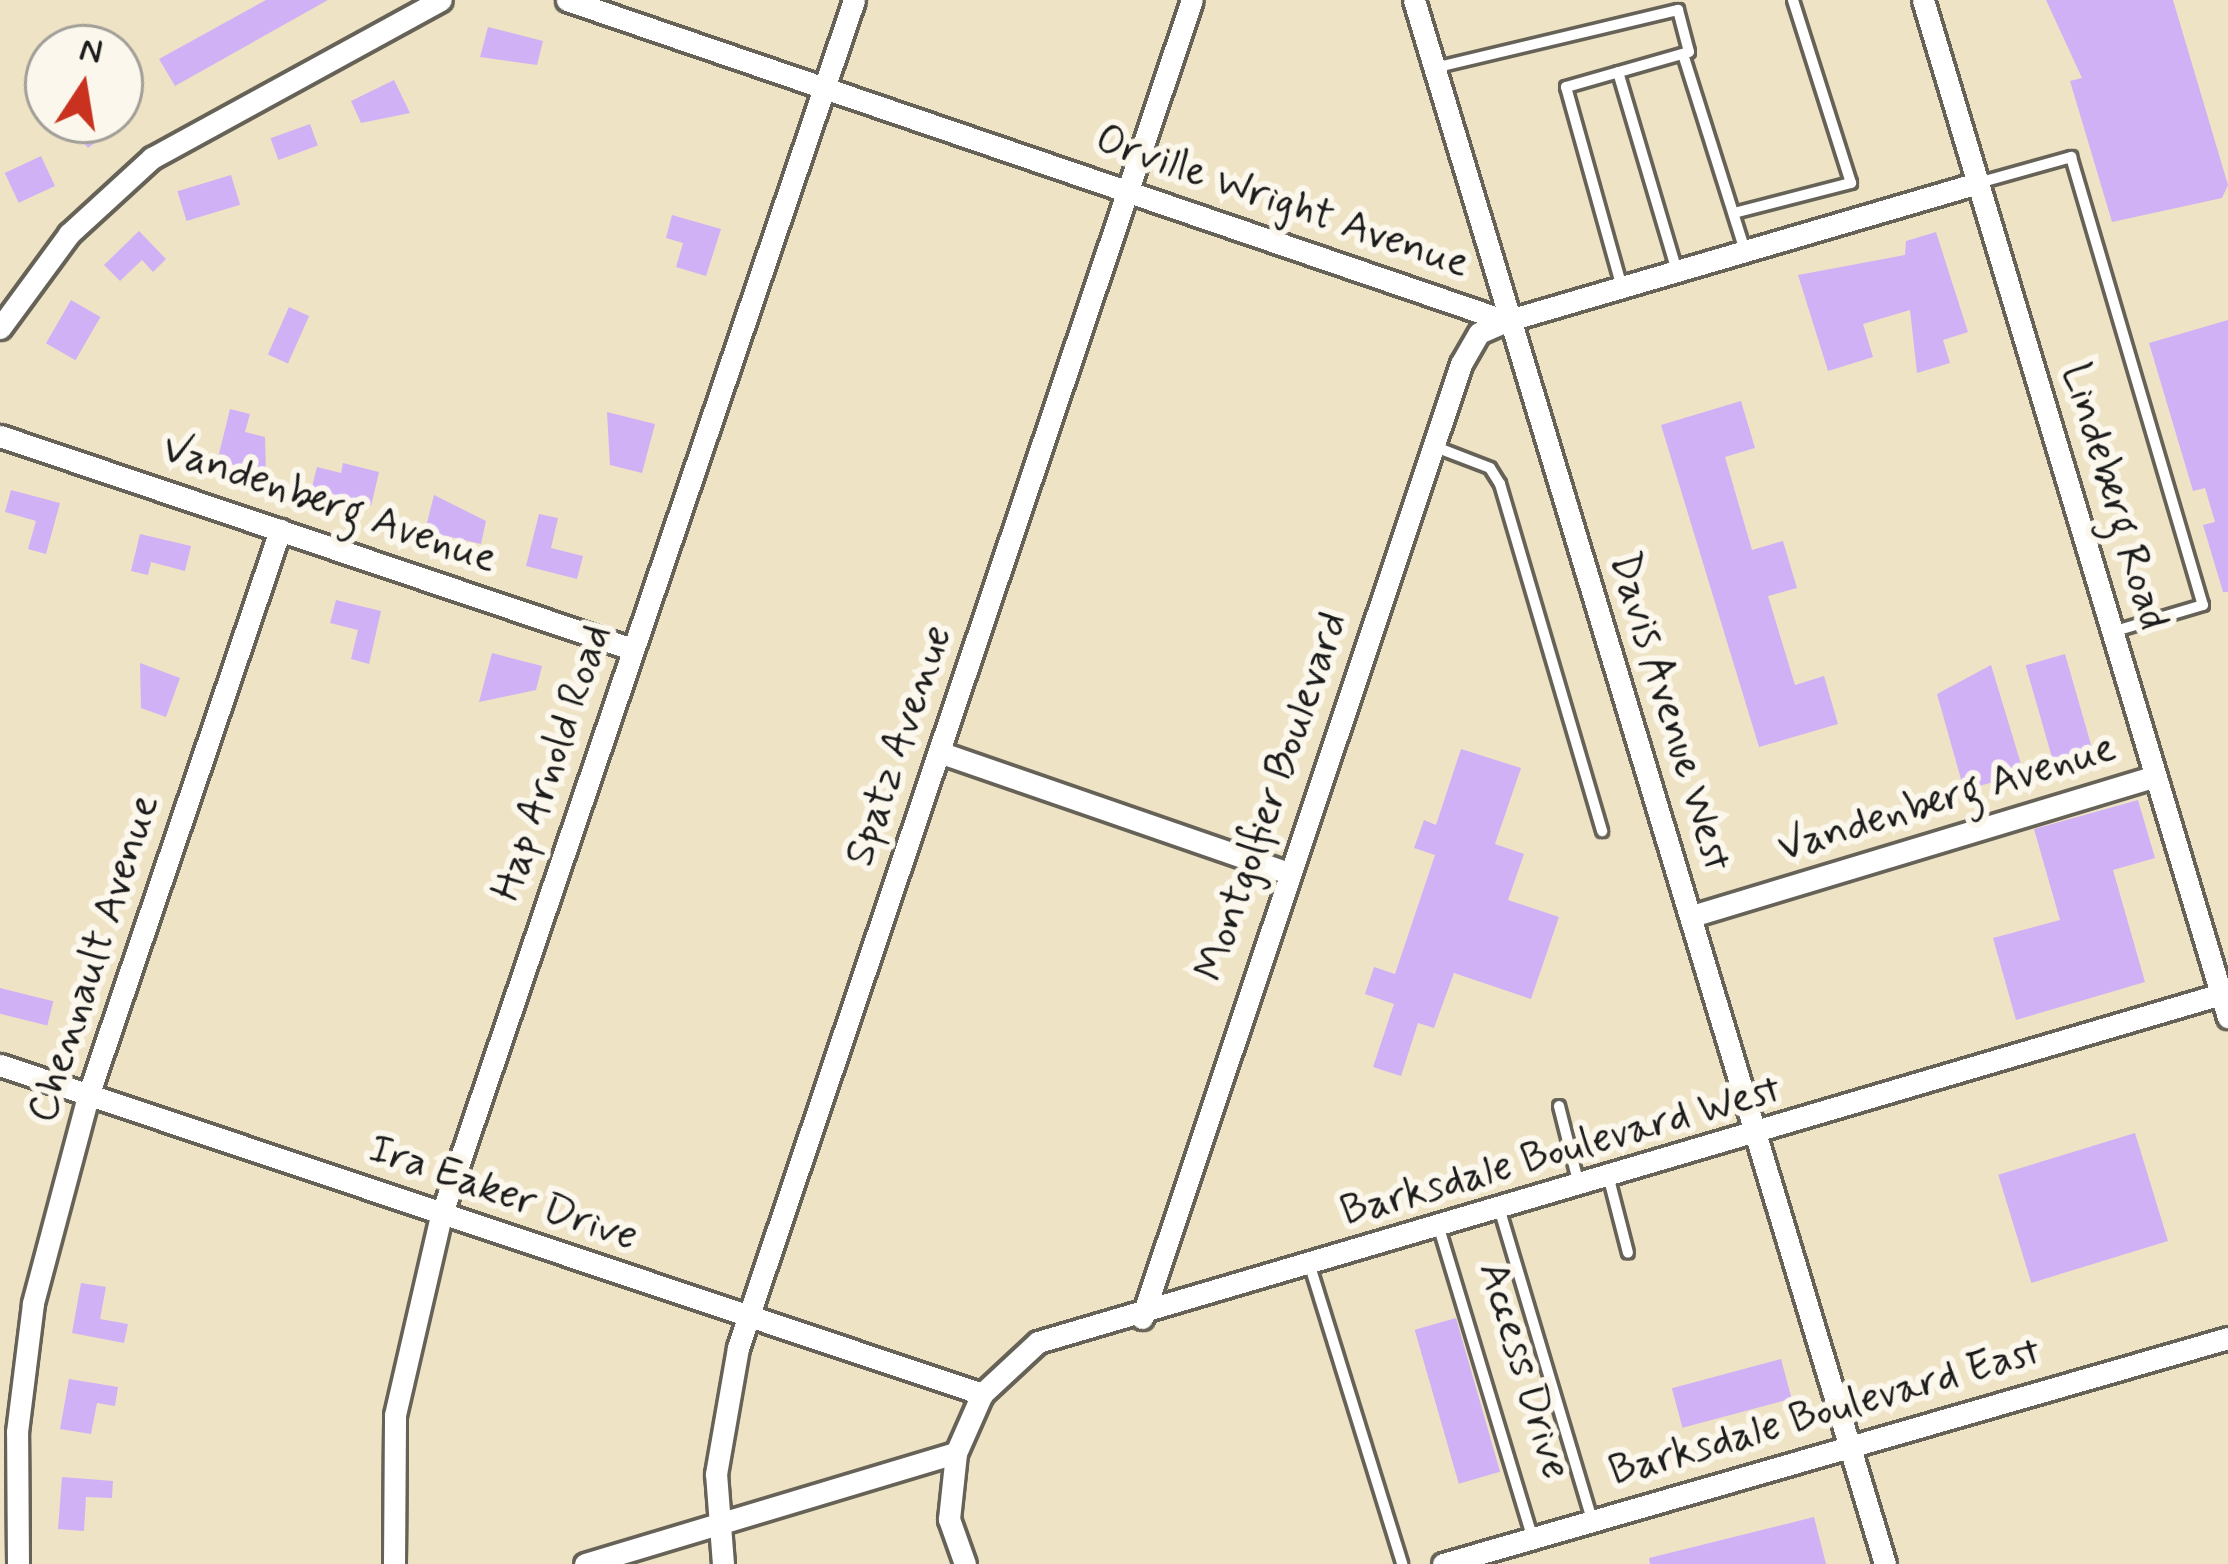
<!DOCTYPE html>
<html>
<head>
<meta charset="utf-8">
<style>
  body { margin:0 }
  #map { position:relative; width:2228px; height:1564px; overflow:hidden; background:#efe3c5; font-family:Mynerve,sans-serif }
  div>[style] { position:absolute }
  .building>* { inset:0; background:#d0b1f6; transform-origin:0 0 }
  .roads { filter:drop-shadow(3px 0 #666257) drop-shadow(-3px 0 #666257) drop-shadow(0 3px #666257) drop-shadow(0 -3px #666257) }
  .service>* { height:10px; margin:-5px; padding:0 5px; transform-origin:5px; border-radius:5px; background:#fff }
  .minor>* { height:21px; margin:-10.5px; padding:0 10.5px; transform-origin:10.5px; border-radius:10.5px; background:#fff }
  span { translate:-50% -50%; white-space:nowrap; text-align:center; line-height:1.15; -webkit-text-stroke:12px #fbf7ec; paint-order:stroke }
  .street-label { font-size:42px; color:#1c1c1c }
  .north { position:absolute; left:24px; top:24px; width:120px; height:120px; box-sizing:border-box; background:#fbf7ec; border:3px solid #a29f99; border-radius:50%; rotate:12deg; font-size:33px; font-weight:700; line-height:48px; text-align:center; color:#1c1c1c }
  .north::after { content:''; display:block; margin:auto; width:42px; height:54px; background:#c8321e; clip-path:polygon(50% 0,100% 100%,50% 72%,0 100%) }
</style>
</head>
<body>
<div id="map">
  <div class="building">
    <div style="clip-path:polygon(266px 0,328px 0,175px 86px,159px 59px)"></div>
    <div style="clip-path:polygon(2046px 0,2173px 0,2228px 185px,2222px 198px,2112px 222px,2070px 81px,2082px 78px)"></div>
    <div style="clip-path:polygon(488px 27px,543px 41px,537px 65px,480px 57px)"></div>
    <div style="clip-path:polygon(394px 80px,410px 113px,361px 123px,351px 101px)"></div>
    <div style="clip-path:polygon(83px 120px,124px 120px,88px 148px,72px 129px)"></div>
    <div style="left:310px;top:124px;width:23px;height:42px;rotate:70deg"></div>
    <div style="left:41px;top:156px;width:33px;height:40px;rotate:65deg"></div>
    <div style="left:231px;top:175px;width:31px;height:56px;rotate:73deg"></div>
    <div style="clip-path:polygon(672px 215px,721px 229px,706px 276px,676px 267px,683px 243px,666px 238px)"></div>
    <div style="clip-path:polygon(139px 231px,166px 259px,153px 272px,142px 260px,120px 281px,104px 265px)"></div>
    <div style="clip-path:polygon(1936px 232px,1968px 332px,1943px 340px,1950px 363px,1917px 373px,1910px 310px,1863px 324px,1873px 357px,1828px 371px,1798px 275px,1905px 255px,1906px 241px)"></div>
    <div style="left:71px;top:300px;width:34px;height:50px;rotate:30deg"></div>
    <div style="left:289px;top:307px;width:22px;height:52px;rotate:24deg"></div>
    <div style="clip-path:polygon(2228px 320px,2228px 592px,2223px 592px,2203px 525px,2215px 522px,2205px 488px,2193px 491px,2149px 343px)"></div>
    <div style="clip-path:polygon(1741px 401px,1755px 448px,1725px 457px,1752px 550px,1783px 541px,1797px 588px,1768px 596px,1795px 685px,1824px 676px,1838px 724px,1759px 747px,1661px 425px)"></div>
    <div style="clip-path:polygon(230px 409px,250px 414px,245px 432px,265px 437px,266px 473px,217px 462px)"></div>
    <div style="clip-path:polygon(607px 412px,655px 424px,642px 473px,610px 465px)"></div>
    <div style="clip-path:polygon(343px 463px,379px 472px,371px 506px,311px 491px,317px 467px,341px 473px)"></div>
    <div style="clip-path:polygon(11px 490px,60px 503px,46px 554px,28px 549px,36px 521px,5px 512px)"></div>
    <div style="clip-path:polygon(434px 495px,486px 521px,481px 544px,425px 531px)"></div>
    <div style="clip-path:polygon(539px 514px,558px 518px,551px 548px,583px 556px,577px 579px,526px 566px)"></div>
    <div style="clip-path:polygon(140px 534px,191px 546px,185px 571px,151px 562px,148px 575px,131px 571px)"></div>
    <div style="clip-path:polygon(336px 600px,381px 611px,369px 664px,351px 659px,358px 630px,330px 623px)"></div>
    <div style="clip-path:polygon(492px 653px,542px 666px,536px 690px,479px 702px)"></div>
    <div style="left:2065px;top:654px;width:105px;height:41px;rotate:74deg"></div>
    <div style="clip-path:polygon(140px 663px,180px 678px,166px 717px,141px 708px)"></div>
    <div style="clip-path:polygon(1991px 665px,2024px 774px,1964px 790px,1937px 694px)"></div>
    <div style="clip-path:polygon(1461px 749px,1521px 768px,1495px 844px,1524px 854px,1508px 900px,1559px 917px,1531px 999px,1454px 973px,1434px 1028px,1418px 1023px,1401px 1076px,1373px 1067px,1394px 1004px,1365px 994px,1374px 967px,1395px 974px,1435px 855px,1414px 848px,1424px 820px,1436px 825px)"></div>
    <div style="clip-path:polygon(2138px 800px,2155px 858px,2113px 870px,2145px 982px,2016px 1020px,1993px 938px,2060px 920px,2034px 829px)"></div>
    <div style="left:0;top:988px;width:55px;height:25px;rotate:14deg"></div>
    <div style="left:2135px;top:1133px;width:113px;height:143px;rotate:73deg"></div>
    <div style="clip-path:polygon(81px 1283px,106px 1287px,100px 1319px,128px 1324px,124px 1343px,72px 1333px)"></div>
    <div style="left:1456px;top:1318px;width:160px;height:43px;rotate:74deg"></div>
    <div style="left:1781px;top:1359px;width:41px;height:113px;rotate:75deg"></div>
    <div style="clip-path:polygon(69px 1379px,118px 1387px,115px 1406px,97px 1403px,91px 1434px,60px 1429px)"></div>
    <div style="clip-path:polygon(62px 1477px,113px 1481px,112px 1498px,86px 1497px,84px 1531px,58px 1529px)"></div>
    <div style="clip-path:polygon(1814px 1517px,1826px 1564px,1650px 1564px,1649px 1558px)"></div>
  </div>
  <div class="roads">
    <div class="service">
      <div style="left:1683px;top:54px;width:207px;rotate:72.5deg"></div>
      <div style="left:1434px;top:68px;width:251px;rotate:-13.4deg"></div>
      <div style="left:1678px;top:10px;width:43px;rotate:75.3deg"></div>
      <div style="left:1689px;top:52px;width:128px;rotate:164.1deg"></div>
      <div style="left:1566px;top:87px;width:208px;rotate:74.4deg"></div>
      <div style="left:1618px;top:72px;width:208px;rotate:73.5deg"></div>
      <div style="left:1978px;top:183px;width:97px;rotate:-15.6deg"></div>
      <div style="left:2071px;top:157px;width:467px;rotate:73.6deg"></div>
      <div style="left:2203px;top:605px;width:95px;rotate:163.5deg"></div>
      <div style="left:1734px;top:213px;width:121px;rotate:-14.4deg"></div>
      <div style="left:1851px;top:183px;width:192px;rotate:-107.6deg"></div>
      <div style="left:1433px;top:446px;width:61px;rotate:21.1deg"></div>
      <div style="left:1490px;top:468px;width:19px;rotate:58deg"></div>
      <div style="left:1500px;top:484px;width:362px;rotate:73.6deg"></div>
      <div style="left:1559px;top:1106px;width:81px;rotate:75.8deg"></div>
      <div style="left:1609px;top:1179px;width:76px;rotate:75.6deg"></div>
      <div style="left:1500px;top:1211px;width:322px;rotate:73.4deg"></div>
      <div style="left:1439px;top:1228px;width:323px;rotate:73.2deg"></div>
      <div style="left:1310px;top:1266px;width:312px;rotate:72.8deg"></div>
    </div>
    <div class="minor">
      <div style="left:567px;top:0;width:992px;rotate:18.87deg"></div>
      <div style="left:1506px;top:321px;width:492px;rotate:-16.3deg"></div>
      <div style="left:1414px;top:0;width:1633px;rotate:73.24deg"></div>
      <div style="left:1923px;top:0;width:1062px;rotate:73.31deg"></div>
      <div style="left:0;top:328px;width:117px;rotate:-53.7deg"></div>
      <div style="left:69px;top:234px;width:113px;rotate:-42.5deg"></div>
      <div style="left:152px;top:158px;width:329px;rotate:-28.7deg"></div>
      <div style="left:0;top:436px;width:667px;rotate:18.63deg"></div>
      <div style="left:939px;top:752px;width:369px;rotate:19.1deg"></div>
      <div style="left:1692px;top:916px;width:484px;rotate:-16.8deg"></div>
      <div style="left:0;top:1065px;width:1036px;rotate:18.52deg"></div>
      <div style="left:1142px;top:1318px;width:1006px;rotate:-71.51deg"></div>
      <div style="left:1461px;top:364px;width:36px;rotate:-60deg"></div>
      <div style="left:1479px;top:333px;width:30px;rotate:-24deg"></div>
      <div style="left:18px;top:1564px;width:132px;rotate:-90.4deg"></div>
      <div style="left:17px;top:1432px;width:130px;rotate:-82.9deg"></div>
      <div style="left:33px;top:1303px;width:214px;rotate:-75.1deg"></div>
      <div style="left:88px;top:1096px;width:598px;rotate:-71.26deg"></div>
      <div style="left:394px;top:1564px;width:149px;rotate:-89.6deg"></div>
      <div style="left:395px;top:1415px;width:204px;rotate:-77deg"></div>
      <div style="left:441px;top:1216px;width:1284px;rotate:-71.24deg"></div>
      <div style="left:585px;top:1564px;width:387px;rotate:-16.7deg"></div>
      <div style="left:723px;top:1564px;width:90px;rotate:-94.4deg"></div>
      <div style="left:716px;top:1474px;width:128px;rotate:-80.1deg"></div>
      <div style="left:738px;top:1348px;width:1422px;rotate:-71.39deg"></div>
      <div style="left:965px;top:1564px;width:48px;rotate:-109.6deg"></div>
      <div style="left:949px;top:1519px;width:66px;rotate:-83.9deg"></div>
      <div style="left:956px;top:1453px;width:64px;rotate:-66.2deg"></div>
      <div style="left:982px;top:1394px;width:76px;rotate:-42.9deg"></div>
      <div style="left:1038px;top:1342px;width:1240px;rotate:-16.39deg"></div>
      <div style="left:1443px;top:1564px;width:817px;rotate:-16.06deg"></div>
    </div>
  </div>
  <div class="street-label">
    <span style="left:1282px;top:203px;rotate:19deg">Orville Wright Avenue</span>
    <span style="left:2113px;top:497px;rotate:73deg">Lindeberg Road</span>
    <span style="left:329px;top:505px;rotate:19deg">Vandenberg Avenue</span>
    <span style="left:1669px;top:712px;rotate:73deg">Davis Avenue West</span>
    <span style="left:900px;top:746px;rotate:-71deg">Spatz Avenue</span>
    <span style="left:553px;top:763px;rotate:-71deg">Hap Arnold Road</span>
    <span style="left:1273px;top:797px;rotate:-71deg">Montgolfier Boulevard</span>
    <span style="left:1947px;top:799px;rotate:-17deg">Vandenberg Avenue</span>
    <span style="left:95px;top:959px;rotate:-72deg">Chennault Avenue</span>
    <span style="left:1561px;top:1152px;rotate:-16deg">Barksdale Boulevard West</span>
    <span style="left:503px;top:1194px;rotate:19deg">Ira Eaker Drive</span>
    <span style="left:1523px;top:1371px;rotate:73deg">Access Drive</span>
    <span style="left:1825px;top:1413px;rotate:-16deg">Barksdale Boulevard East</span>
  </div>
  <div class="north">N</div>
</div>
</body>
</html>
